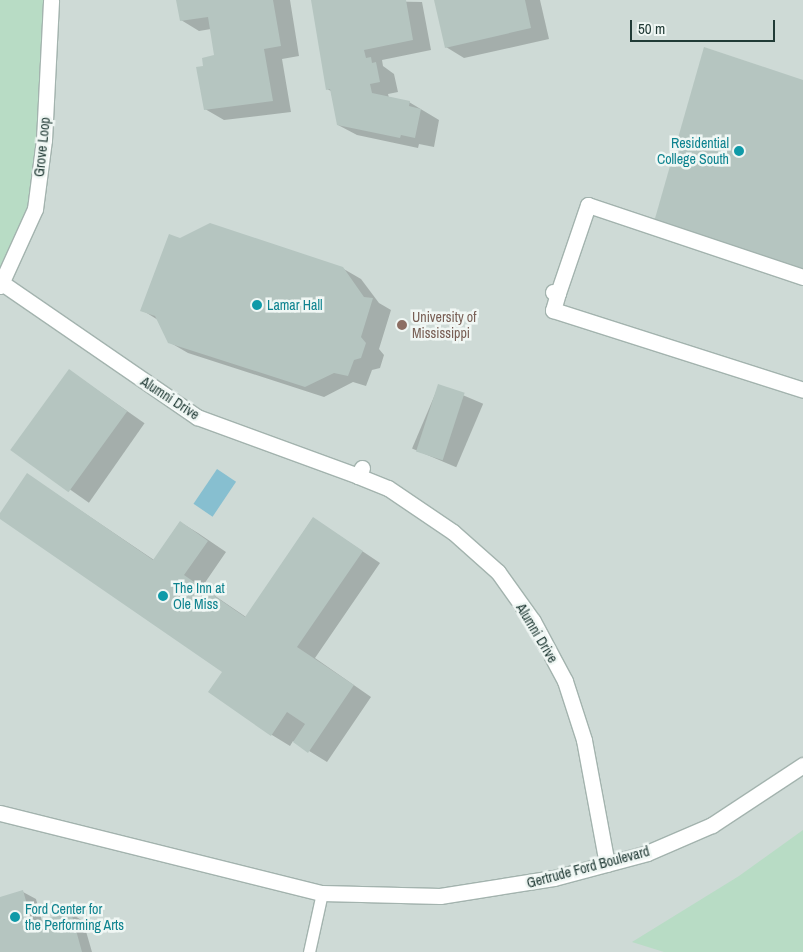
<!DOCTYPE html>
<html>
<head>
<meta charset="utf-8">
<style>
  body { margin:0 }
  #map { position:relative; width:803px; height:952px; overflow:hidden; background:#e0ebe7; font-family:"Archivo Narrow",sans-serif }
  div>[style] { position:absolute }
  .built>* { inset:0; background:#cedad6; transform-origin:0 0 }
  .green>* { inset:0; background:#b8dcc5 }
  .water>* { inset:0; background:#87bfd0; transform-origin:0 0 }
  .shadow>* { inset:0; background:#0003; transform-origin:0 0 }
  .building>* { inset:0; background:#b5c5c0; transform-origin:0 0 }
  .roads { filter:drop-shadow(1px 0 #a3b3ae) drop-shadow(-1px 0 #a3b3ae) drop-shadow(0 1px #a3b3ae) drop-shadow(0 -1px #a3b3ae) }
  .service>* { height:11px; margin:-5.5px; padding:0 5.5px; transform-origin:5.5px; border-radius:5.5px; background:#fff }
  .pedestrian>* { height:15px; margin:-7.5px; padding:0 7.5px; transform-origin:7.5px; border-radius:7.5px; background:#fff }
  .minor>* { height:15px; margin:-7.5px; padding:0 7.5px; transform-origin:7.5px; border-radius:7.5px; background:#fff }
  .tertiary>* { height:15px; margin:-7.5px; padding:0 7.5px; transform-origin:7.5px; border-radius:7.5px; background:#fff }
  .dots>* { width:14px; height:14px; translate:-50% -50%; box-sizing:border-box; border:2px solid #f0f7f4; border-radius:50% }
  span { translate:-50% -50%; white-space:nowrap; text-align:center; line-height:1.15; -webkit-text-stroke:5px #f0f7f4; paint-order:stroke }
  .culture-label { font-size:14px; color:#0d838f }
  .right { translate:-100% -50%; text-align:right }
  .left { translate:0 -50%; text-align:left }
  .street-label { font-size:14px; color:#213b36 }
  .education-label { font-size:14px; color:#785e54 }
  .scale { position:absolute; left:630px; top:20px; width:145px; height:22px; box-sizing:border-box; border:2px solid #213b36; border-top:0; padding-left:6px; font-size:15px; line-height:18px; white-space:nowrap; color:#213b36; -webkit-text-stroke:4px #f0f7f4; paint-order:stroke }
</style>
</head>
<body>
<div id="map">
  <div class="built">
    <div style="left:0;top:0;width:803px;height:952px"></div>
  </div>
  <div class="green">
    <div style="clip-path:polygon(0 0,51px 0,35px 209px,0 286px)"></div>
    <div style="clip-path:polygon(803px 830px,803px 952px,664px 952px,632px 942px,739px 876px)"></div>
  </div>
  <div class="water">
    <div style="left:217px;top:469px;width:23px;height:42px;rotate:34deg"></div>
  </div>
  <div class="shadow">
    <div style="clip-path:polygon(178px 0,290px 0,299px 56px,282px 59px,291px 112px,224px 120px,205px 109px,205px 67px,215px 56px,211px 29px,199px 31px,181px 20px)"></div>
    <div style="clip-path:polygon(312px 0,422px 2px,431px 50px,382px 60px,383px 66px,394px 74px,398px 92px,388px 94px,389px 98px,409px 102px,439px 120px,434px 147px,419px 144px,418px 148px,357px 135px,338px 125px,331px 91px,327px 89px)"></div>
    <div style="clip-path:polygon(435px 0,540px 0,549px 39px,464px 58px,446px 47px)"></div>
    <div style="clip-path:polygon(180px 239px,342px 268px,361px 279px,379px 303px,391px 310px,379px 349px,384px 355px,380px 368px,372px 370px,366px 386px,353px 382px,324px 397px,188px 353px,169px 342px,158px 320px,142px 310px)"></div>
    <div style="left:70px;top:371px;width:91px;height:97px;rotate:35deg"></div>
    <div style="left:439px;top:385px;width:48px;height:69px;rotate:23deg"></div>
    <div style="clip-path:polygon(28px 475px,154px 560px,180px 522px,198px 533px,226px 552px,202px 587px,246px 617px,313px 518px,380px 563px,315px 658px,371px 697px,327px 762px,293px 741px,290px 746px,272px 735px,210px 692px,224px 672px,0 517px)"></div>
    <div style="clip-path:polygon(23px 892px,36px 899px,42px 921px,70px 913px,83px 921px,92px 952px,0 952px,0 898px)"></div>
  </div>
  <div class="building">
    <div style="clip-path:polygon(176px 0,273px 0,281px 46px,264px 49px,273px 101px,204px 110px,196px 67px,203px 66px,202px 58px,214px 55px,208px 17px,180px 21px)"></div>
    <div style="clip-path:polygon(311px 0,406px 0,413px 40px,364px 50px,366px 58px,371px 57px,372px 63px,376px 62px,380px 82px,370px 84px,372px 93px,410px 101px,409px 106px,421px 109px,415px 138px,401px 135px,400px 138px,337px 125px,330px 89px,326px 90px)"></div>
    <div style="clip-path:polygon(434px 0,525px 0,531px 28px,445px 48px)"></div>
    <div style="clip-path:polygon(704px 47px,803px 80px,803px 269px,654px 222px)"></div>
    <div style="clip-path:polygon(210px 223px,343px 267px,364px 297px,373px 298px,361px 337px,366px 343px,361px 358px,354px 360px,348px 376px,334px 373px,305px 387px,168px 343px,155px 316px,140px 311px,169px 234px,180px 238px)"></div>
    <div style="left:69px;top:369px;width:72px;height:100px;rotate:36deg"></div>
    <div style="left:438px;top:384px;width:28px;height:71px;rotate:18deg"></div>
    <div style="clip-path:polygon(27px 473px,153px 560px,180px 521px,208px 541px,184px 575px,245px 617px,313px 517px,363px 551px,297px 647px,354px 685px,308px 753px,293px 742px,305px 724px,287px 712px,271px 736px,208px 692px,222px 672px,0 519px,0 513px)"></div>
    <div style="clip-path:polygon(23px 890px,32px 923px,71px 912px,82px 952px,0 952px,0 897px)"></div>
  </div>
  <div class="roads">
    <div class="service">
      <div style="left:309px;top:952px;width:60px;rotate:-77.6deg"></div>
    </div>
    <div class="pedestrian">
      <div style="left:553px;top:292px;width:5px;rotate:11deg"></div>
      <div style="left:558px;top:293px;width:93px;rotate:-71.2deg"></div>
      <div style="left:588px;top:205px;width:227px;rotate:18.5deg"></div>
      <div style="left:558px;top:293px;width:18px;rotate:106deg"></div>
      <div style="left:553px;top:310px;width:262px;rotate:17.7deg"></div>
    </div>
    <div class="minor">
      <div style="left:2px;top:283px;width:237px;rotate:34.5deg"></div>
      <div style="left:197px;top:417px;width:171px;rotate:20.1deg"></div>
      <div style="left:0;top:286px;width:85px;rotate:-65.6deg"></div>
      <div style="left:35px;top:209px;width:70px;rotate:-82.6deg"></div>
      <div style="left:44px;top:140px;width:140px;rotate:-87.1deg"></div>
      <div style="left:362px;top:468px;width:9px;rotate:117deg"></div>
      <div style="left:358px;top:476px;width:32px;rotate:22deg"></div>
      <div style="left:388px;top:488px;width:78px;rotate:34.1deg"></div>
      <div style="left:453px;top:532px;width:60px;rotate:41.6deg"></div>
      <div style="left:498px;top:572px;width:60px;rotate:54.5deg"></div>
      <div style="left:533px;top:621px;width:68px;rotate:61.9deg"></div>
      <div style="left:565px;top:681px;width:62px;rotate:72.1deg"></div>
      <div style="left:584px;top:740px;width:126px;rotate:79.5deg"></div>
    </div>
    <div class="tertiary">
      <div style="left:0;top:813px;width:332px;rotate:14deg"></div>
      <div style="left:322px;top:893px;width:118px;rotate:1.5deg"></div>
      <div style="left:440px;top:896px;width:115px;rotate:-9deg"></div>
      <div style="left:554px;top:878px;width:96px;rotate:-15deg"></div>
      <div style="left:647px;top:853px;width:71px;rotate:-23.3deg"></div>
      <div style="left:712px;top:825px;width:109px;rotate:-33.4deg"></div>
    </div>
  </div>
  <div class="dots">
    <div style="left:739px;top:151px;background:#0f9aa8"></div>
    <div style="left:257px;top:305px;background:#0f9aa8"></div>
    <div style="left:402px;top:325px;background:#8d6e63"></div>
    <div style="left:163px;top:596px;background:#0f9aa8"></div>
    <div style="left:15px;top:917px;background:#0f9aa8"></div>
  </div>
  <div class="culture-label">
    <span class="right" style="left:729px;top:151px">Residential<br>College South</span>
    <span class="left" style="left:267px;top:305px">Lamar Hall</span>
    <span class="left" style="left:173px;top:596px">The Inn at<br>Ole Miss</span>
    <span class="left" style="left:25px;top:917px">Ford Center for<br>the Performing Arts</span>
  </div>
  <div class="street-label">
    <span style="left:42px;top:147px;rotate:-84deg">Grove Loop</span>
    <span style="left:170px;top:398px;rotate:33deg">Alumni Drive</span>
    <span style="left:537px;top:633px;rotate:59deg">Alumni Drive</span>
    <span style="left:588px;top:867px;rotate:-15deg">Gertrude Ford Boulevard</span>
  </div>
  <div class="education-label">
    <span class="left" style="left:412px;top:325px">University of<br>Mississippi</span>
  </div>
  <div class="scale">50 m</div>
</div>
</body>
</html>
